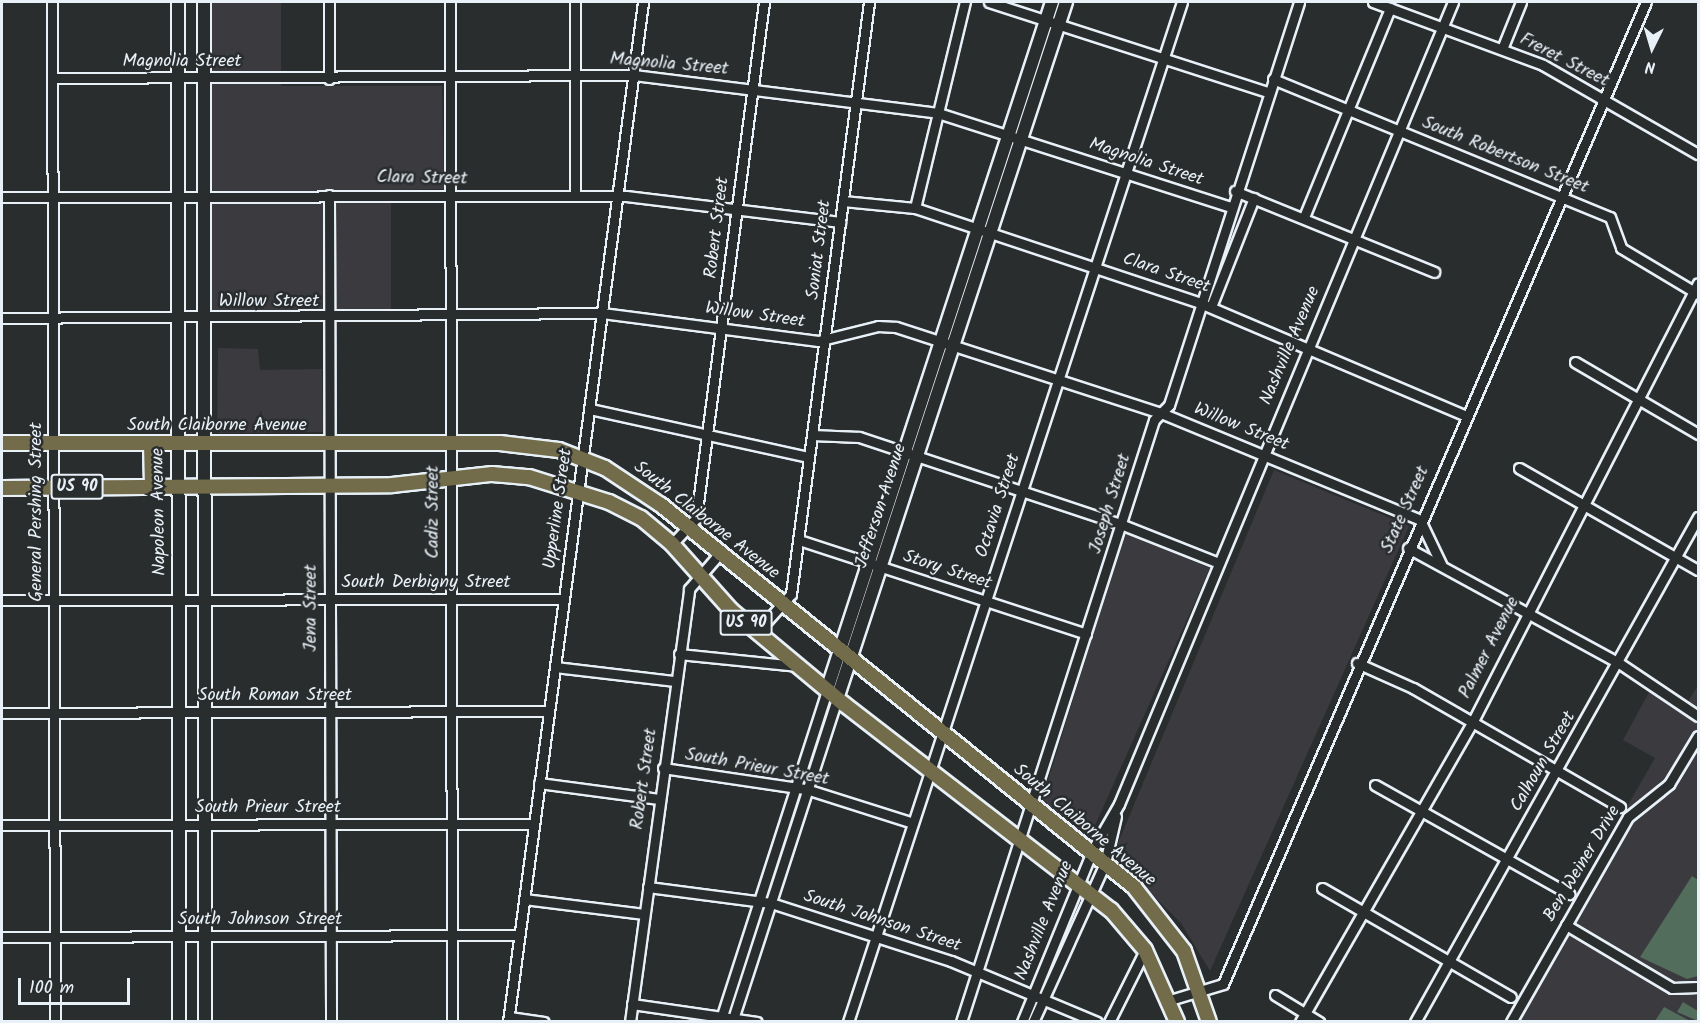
<!DOCTYPE html>
<html>
<head>
<meta charset="utf-8">
<style>
  body { margin:0 }
  #map { position:relative; width:1700px; height:1023px; overflow:hidden; background:#2a2d2e; font-family:Kalam,sans-serif }
  div>[style] { position:absolute }
  .built>* { inset:0; background:#3a3a3f }
  .green>* { inset:0; background:#536d5c }
  .roads { filter:drop-shadow(2px 0 #e8f1f8) drop-shadow(-2px 0 #e8f1f8) drop-shadow(0 2px #e8f1f8) drop-shadow(0 -2px #e8f1f8) }
  .street>* { height:9px; margin:-4.5px; padding:0 4.5px; transform-origin:4.5px; border-radius:4.5px; background:#2a2d2e }
  .secondary>* { height:12px; margin:-6px; padding:0 6px; transform-origin:6px; border-radius:6px; background:#2a2d2e }
  .primary>* { height:14px; margin:-7px; padding:0 7px; transform-origin:7px; border-radius:7px; background:#726c4b }
  span { translate:-50% -50%; white-space:nowrap; text-align:center; line-height:1.15; -webkit-text-stroke:5px #2a2d2e; paint-order:stroke }
  .shield-label span { padding:2px 4px; background:#2a2d2e; border:2px solid; border-radius:4px; -webkit-text-stroke-width:0 }
  .shield-label { font-size:16px; color:#e8f1f8; font-weight:700 }
  .street-label { font-size:18px; color:#e8f1f8 }
  .frame { position:absolute; inset:0; border:3px solid #e8f1f8; pointer-events:none }
  .north { position:absolute; left:1622px; top:18px; width:60px; height:60px; -webkit-text-stroke:4px #2a2d2e; paint-order:stroke; rotate:185deg; font-size:16px; font-weight:700; line-height:24px; text-align:center; color:#e8f1f8 }
  .north::after { content:''; display:block; margin:auto; width:21px; height:27px; background:#e8f1f8; clip-path:polygon(50% 0,100% 100%,50% 72%,0 100%) }
  .scale { position:absolute; left:18px; top:978px; width:112px; height:27px; box-sizing:border-box; border:3px solid #e8f1f8; border-top:0; padding-left:8px; font-size:18px; line-height:21px; white-space:nowrap; color:#e8f1f8; -webkit-text-stroke:4px #2a2d2e; paint-order:stroke }
</style>
</head>
<body>
<div id="map">
  <div class="built">
    <div style="clip-path:polygon(212px 2px,281px 2px,281px 86px,442px 86px,444px 189px,391px 190px,391px 312px,210px 312px)"></div>
    <div style="clip-path:polygon(218px 348px,258px 349px,260px 370px,322px 369px,323px 432px,217px 433px)"></div>
    <div style="clip-path:polygon(1274px 470px,1409px 526px,1210px 971px,1181px 923px,1113px 855px)"></div>
    <div style="clip-path:polygon(1125px 532px,1210px 568px,1089px 839px,1041px 803px)"></div>
    <div style="clip-path:polygon(1653px 685px,1686px 705px,1698px 685px,1698px 1021px,1503px 1022px,1655px 758px,1623px 740px)"></div>
  </div>
  <div class="green">
    <div style="clip-path:polygon(1692px 876px,1698px 880px,1698px 976px,1687px 979px,1640px 957px)"></div>
    <div style="clip-path:polygon(1683px 1002px,1698px 1011px,1698px 1021px,1677px 1012px)"></div>
    <div style="clip-path:polygon(1664px 1007px,1690px 1021px,1655px 1021px)"></div>
  </div>
  <div class="roads">
    <div class="street">
      <div style="left:52px;top:2px;width:1020px;rotate:89.83deg"></div>
      <div style="left:329px;top:2px;width:77px;rotate:90deg"></div>
      <div style="left:450px;top:2px;width:1020px;rotate:89.89deg"></div>
      <div style="left:575px;top:2px;width:193px;rotate:90deg"></div>
      <div style="left:989px;top:2px;width:293px;rotate:17.9deg"></div>
      <div style="left:1373px;top:2px;width:181px;rotate:20.3deg"></div>
      <div style="left:1543px;top:65px;width:179px;rotate:29.9deg"></div>
      <div style="left:1502px;top:49px;width:51px;rotate:-68deg"></div>
      <div style="left:52px;top:78px;width:582px;rotate:-0.3deg"></div>
      <div style="left:634px;top:75px;width:306px;rotate:7.1deg"></div>
      <div style="left:938px;top:113px;width:307px;rotate:17.8deg"></div>
      <div style="left:1273px;top:79px;width:364px;rotate:22.3deg"></div>
      <div style="left:1610px;top:217px;width:33px;rotate:70deg"></div>
      <div style="left:1621px;top:248px;width:90px;rotate:30.9deg"></div>
      <div style="left:1235px;top:191px;width:215px;rotate:22.1deg"></div>
      <div style="left:329px;top:195px;width:827px;rotate:89.86deg"></div>
      <div style="left:2px;top:197px;width:624px;rotate:-0.09deg"></div>
      <div style="left:626px;top:196px;width:216px;rotate:6.9deg"></div>
      <div style="left:843px;top:201px;width:72px;rotate:5.6deg"></div>
      <div style="left:915px;top:208px;width:300px;rotate:18.4deg"></div>
      <div style="left:1200px;top:303px;width:289px;rotate:23deg"></div>
      <div style="left:915px;top:208px;width:212px;rotate:-76.4deg"></div>
      <div style="left:1304px;top:217px;width:226px;rotate:-67.6deg"></div>
      <div style="left:1211px;top:307px;width:117px;rotate:-68.5deg"></div>
      <div style="left:2px;top:318px;width:600px;rotate:-0.48deg"></div>
      <div style="left:602px;top:313px;width:218px;rotate:7.4deg"></div>
      <div style="left:818px;top:341px;width:62px;rotate:-14deg"></div>
      <div style="left:878px;top:326px;width:18px;rotate:3deg"></div>
      <div style="left:896px;top:327px;width:279px;rotate:18deg"></div>
      <div style="left:1161px;top:413px;width:280px;rotate:22.4deg"></div>
      <div style="left:1420px;top:520px;width:49px;rotate:64.5deg"></div>
      <div style="left:1575px;top:362px;width:143px;rotate:30.3deg"></div>
      <div style="left:590px;top:409px;width:224px;rotate:12.4deg"></div>
      <div style="left:812px;top:435px;width:47px;rotate:2.4deg"></div>
      <div style="left:859px;top:437px;width:278px;rotate:18.4deg"></div>
      <div style="left:1123px;top:525px;width:103px;rotate:21.6deg"></div>
      <div style="left:1519px;top:468px;width:206px;rotate:29.7deg"></div>
      <div style="left:799px;top:540px;width:302px;rotate:18.1deg"></div>
      <div style="left:672px;top:544px;width:35px;rotate:-47deg"></div>
      <div style="left:696px;top:518px;width:520px;rotate:-82.49deg"></div>
      <div style="left:1408px;top:548px;width:240px;rotate:28.6deg"></div>
      <div style="left:1619px;top:663px;width:95px;rotate:33.9deg"></div>
      <div style="left:2px;top:600px;width:561px;rotate:-0.1deg"></div>
      <div style="left:757px;top:632px;width:51px;rotate:-48.2deg"></div>
      <div style="left:791px;top:594px;width:597px;rotate:-82.49deg"></div>
      <div style="left:679px;top:654px;width:120px;rotate:5.8deg"></div>
      <div style="left:1357px;top:663px;width:61px;rotate:24.1deg"></div>
      <div style="left:1413px;top:688px;width:239px;rotate:29.9deg"></div>
      <div style="left:555px;top:667px;width:121px;rotate:6.7deg"></div>
      <div style="left:2px;top:713px;width:547px;rotate:-0.21deg"></div>
      <div style="left:663px;top:768px;width:145px;rotate:8.4deg"></div>
      <div style="left:806px;top:789px;width:112px;rotate:17.6deg"></div>
      <div style="left:539px;top:783px;width:121px;rotate:7.6deg"></div>
      <div style="left:1375px;top:785px;width:223px;rotate:29.3deg"></div>
      <div style="left:2px;top:825px;width:532px;rotate:-0.11deg"></div>
      <div style="left:648px;top:887px;width:124px;rotate:7.4deg"></div>
      <div style="left:771px;top:903px;width:189px;rotate:17.9deg"></div>
      <div style="left:951px;top:961px;width:158px;rotate:22.7deg"></div>
      <div style="left:1322px;top:888px;width:218px;rotate:30deg"></div>
      <div style="left:524px;top:899px;width:121px;rotate:7.1deg"></div>
      <div style="left:1566px;top:925px;width:123px;rotate:30.7deg"></div>
      <div style="left:1672px;top:988px;width:26px;rotate:-2deg"></div>
      <div style="left:2px;top:937px;width:517px;rotate:-0.22deg"></div>
      <div style="left:1275px;top:995px;width:52px;rotate:31.5deg"></div>
      <div style="left:1170px;top:1000px;width:55px;rotate:-16.8deg"></div>
      <div style="left:1223px;top:984px;width:1069px;rotate:-66.7deg"></div>
      <div style="left:632px;top:1004px;width:126px;rotate:8.2deg"></div>
      <div style="left:509px;top:1017px;width:35px;rotate:8deg"></div>
      <div style="left:508px;top:1022px;width:1029px;rotate:-82.46deg"></div>
      <div style="left:630px;top:1022px;width:437px;rotate:-82.2deg"></div>
      <div style="left:689px;top:589px;width:48px;rotate:-49.3deg"></div>
      <div style="left:720px;top:1022px;width:349px;rotate:-72.1deg"></div>
      <div style="left:732px;top:1022px;width:340px;rotate:-72deg"></div>
      <div style="left:848px;top:1022px;width:1073px;rotate:-71.87deg"></div>
      <div style="left:961px;top:1022px;width:632px;rotate:-72.22deg"></div>
      <div style="left:1154px;top:420px;width:21px;rotate:-45deg"></div>
      <div style="left:1169px;top:405px;width:423px;rotate:-72.1deg"></div>
      <div style="left:1022px;top:1022px;width:185px;rotate:-67.7deg"></div>
      <div style="left:1092px;top:851px;width:54px;rotate:-60.1deg"></div>
      <div style="left:1119px;top:804px;width:869px;rotate:-67.39deg"></div>
      <div style="left:1033px;top:1022px;width:175px;rotate:-65.6deg"></div>
      <div style="left:1105px;top:863px;width:48px;rotate:-76.8deg"></div>
      <div style="left:1109px;top:1022px;width:80px;rotate:-63.4deg"></div>
      <div style="left:1300px;top:1022px;width:347px;rotate:-60.1deg"></div>
      <div style="left:1473px;top:721px;width:492px;rotate:-62.8deg"></div>
      <div style="left:1415px;top:1022px;width:579px;rotate:-60.73deg"></div>
      <div style="left:1511px;top:1022px;width:236px;rotate:-60.3deg"></div>
      <div style="left:1628px;top:817px;width:53px;rotate:-38.8deg"></div>
      <div style="left:1669px;top:784px;width:56px;rotate:-58.9deg"></div>
    </div>
    <div class="secondary">
      <div style="left:178px;top:2px;width:1020px;rotate:89.94deg"></div>
      <div style="left:204px;top:2px;width:1020px;rotate:89.94deg"></div>
      <div style="left:827px;top:690px;width:724px;rotate:-71.89deg"></div>
      <div style="left:837px;top:699px;width:734px;rotate:-71.81deg"></div>
    </div>
    <div class="primary">
      <div style="left:2px;top:443px;width:498px"></div>
      <div style="left:500px;top:443px;width:59px;rotate:6.8deg"></div>
      <div style="left:559px;top:450px;width:49px;rotate:21.4deg"></div>
      <div style="left:605px;top:468px;width:67px;rotate:33.5deg"></div>
      <div style="left:661px;top:505px;width:608px;rotate:38.92deg"></div>
      <div style="left:1134px;top:887px;width:81px;rotate:52deg"></div>
      <div style="left:1184px;top:951px;width:75px;rotate:70.6deg"></div>
      <div style="left:151px;top:444px;width:41px;rotate:88.6deg"></div>
      <div style="left:2px;top:488px;width:390px;rotate:-0.4deg"></div>
      <div style="left:392px;top:485px;width:101px;rotate:-6.3deg"></div>
      <div style="left:492px;top:474px;width:37px;rotate:5deg"></div>
      <div style="left:529px;top:477px;width:84px;rotate:17.4deg"></div>
      <div style="left:609px;top:502px;width:36px;rotate:27deg"></div>
      <div style="left:641px;top:518px;width:40px;rotate:40deg"></div>
      <div style="left:672px;top:544px;width:89px;rotate:48.2deg"></div>
      <div style="left:731px;top:610px;width:147px;rotate:39.8deg"></div>
      <div style="left:844px;top:704px;width:337px;rotate:37.7deg"></div>
      <div style="left:1111px;top:910px;width:52px;rotate:49.6deg"></div>
      <div style="left:1145px;top:950px;width:79px;rotate:66deg"></div>
    </div>
  </div>
  <div class="shield-label">
    <span style="left:77px;top:487px">US 90</span>
    <span style="left:746px;top:623px">US 90</span>
  </div>
  <div class="street-label">
    <span style="left:1564px;top:61px;rotate:27deg">Freret Street</span>
    <span style="left:182px;top:62px">Magnolia Street</span>
    <span style="left:669px;top:65px;rotate:5deg">Magnolia Street</span>
    <span style="left:1505px;top:156px;rotate:22deg">South Robertson Street</span>
    <span style="left:1146px;top:163px;rotate:18deg">Magnolia Street</span>
    <span style="left:422px;top:179px;rotate:1deg">Clara Street</span>
    <span style="left:718px;top:228px;rotate:-83deg">Robert Street</span>
    <span style="left:820px;top:250px;rotate:-83deg">Soniat Street</span>
    <span style="left:1166px;top:274px;rotate:19deg">Clara Street</span>
    <span style="left:269px;top:302px">Willow Street</span>
    <span style="left:755px;top:316px;rotate:8deg">Willow Street</span>
    <span style="left:1291px;top:346px;rotate:-67deg">Nashville Avenue</span>
    <span style="left:217px;top:426px">South Claiborne Avenue</span>
    <span style="left:1241px;top:428px;rotate:22deg">Willow Street</span>
    <span style="left:1111px;top:504px;rotate:-73deg">Joseph Street</span>
    <span style="left:882px;top:506px;rotate:-72deg">Jefferson Avenue</span>
    <span style="left:999px;top:506px;rotate:-72deg">Octavia Street</span>
    <span style="left:559px;top:509px;rotate:-82deg">Upperline Street</span>
    <span style="left:1406px;top:510px;rotate:-66deg">State Street</span>
    <span style="left:37px;top:512px;rotate:-90deg">General Pershing Street</span>
    <span style="left:160px;top:512px;rotate:-91deg">Napoleon Avenue</span>
    <span style="left:434px;top:512px;rotate:-90deg">Cadiz Street</span>
    <span style="left:706px;top:521px;rotate:38deg">South Claiborne Avenue</span>
    <span style="left:947px;top:571px;rotate:18deg">Story Street</span>
    <span style="left:426px;top:583px">South Derbigny Street</span>
    <span style="left:312px;top:608px;rotate:-90deg">Jena Street</span>
    <span style="left:1490px;top:648px;rotate:-63deg">Palmer Avenue</span>
    <span style="left:275px;top:696px">South Roman Street</span>
    <span style="left:1544px;top:762px;rotate:-60deg">Calhoun Street</span>
    <span style="left:757px;top:768px;rotate:10deg">South Prieur Street</span>
    <span style="left:645px;top:779px;rotate:-82deg">Robert Street</span>
    <span style="left:268px;top:808px">South Prieur Street</span>
    <span style="left:1084px;top:826px;rotate:40deg">South Claiborne Avenue</span>
    <span style="left:1583px;top:864px;rotate:-59deg">Ben Weiner Drive</span>
    <span style="left:260px;top:920px">South Johnson Street</span>
    <span style="left:1045px;top:921px;rotate:-68deg">Nashville Avenue</span>
    <span style="left:882px;top:922px;rotate:18deg">South Johnson Street</span>
  </div>
  <div class="frame"></div>
  <div class="north">N</div>
  <div class="scale">100 m</div>
</div>
</body>
</html>
